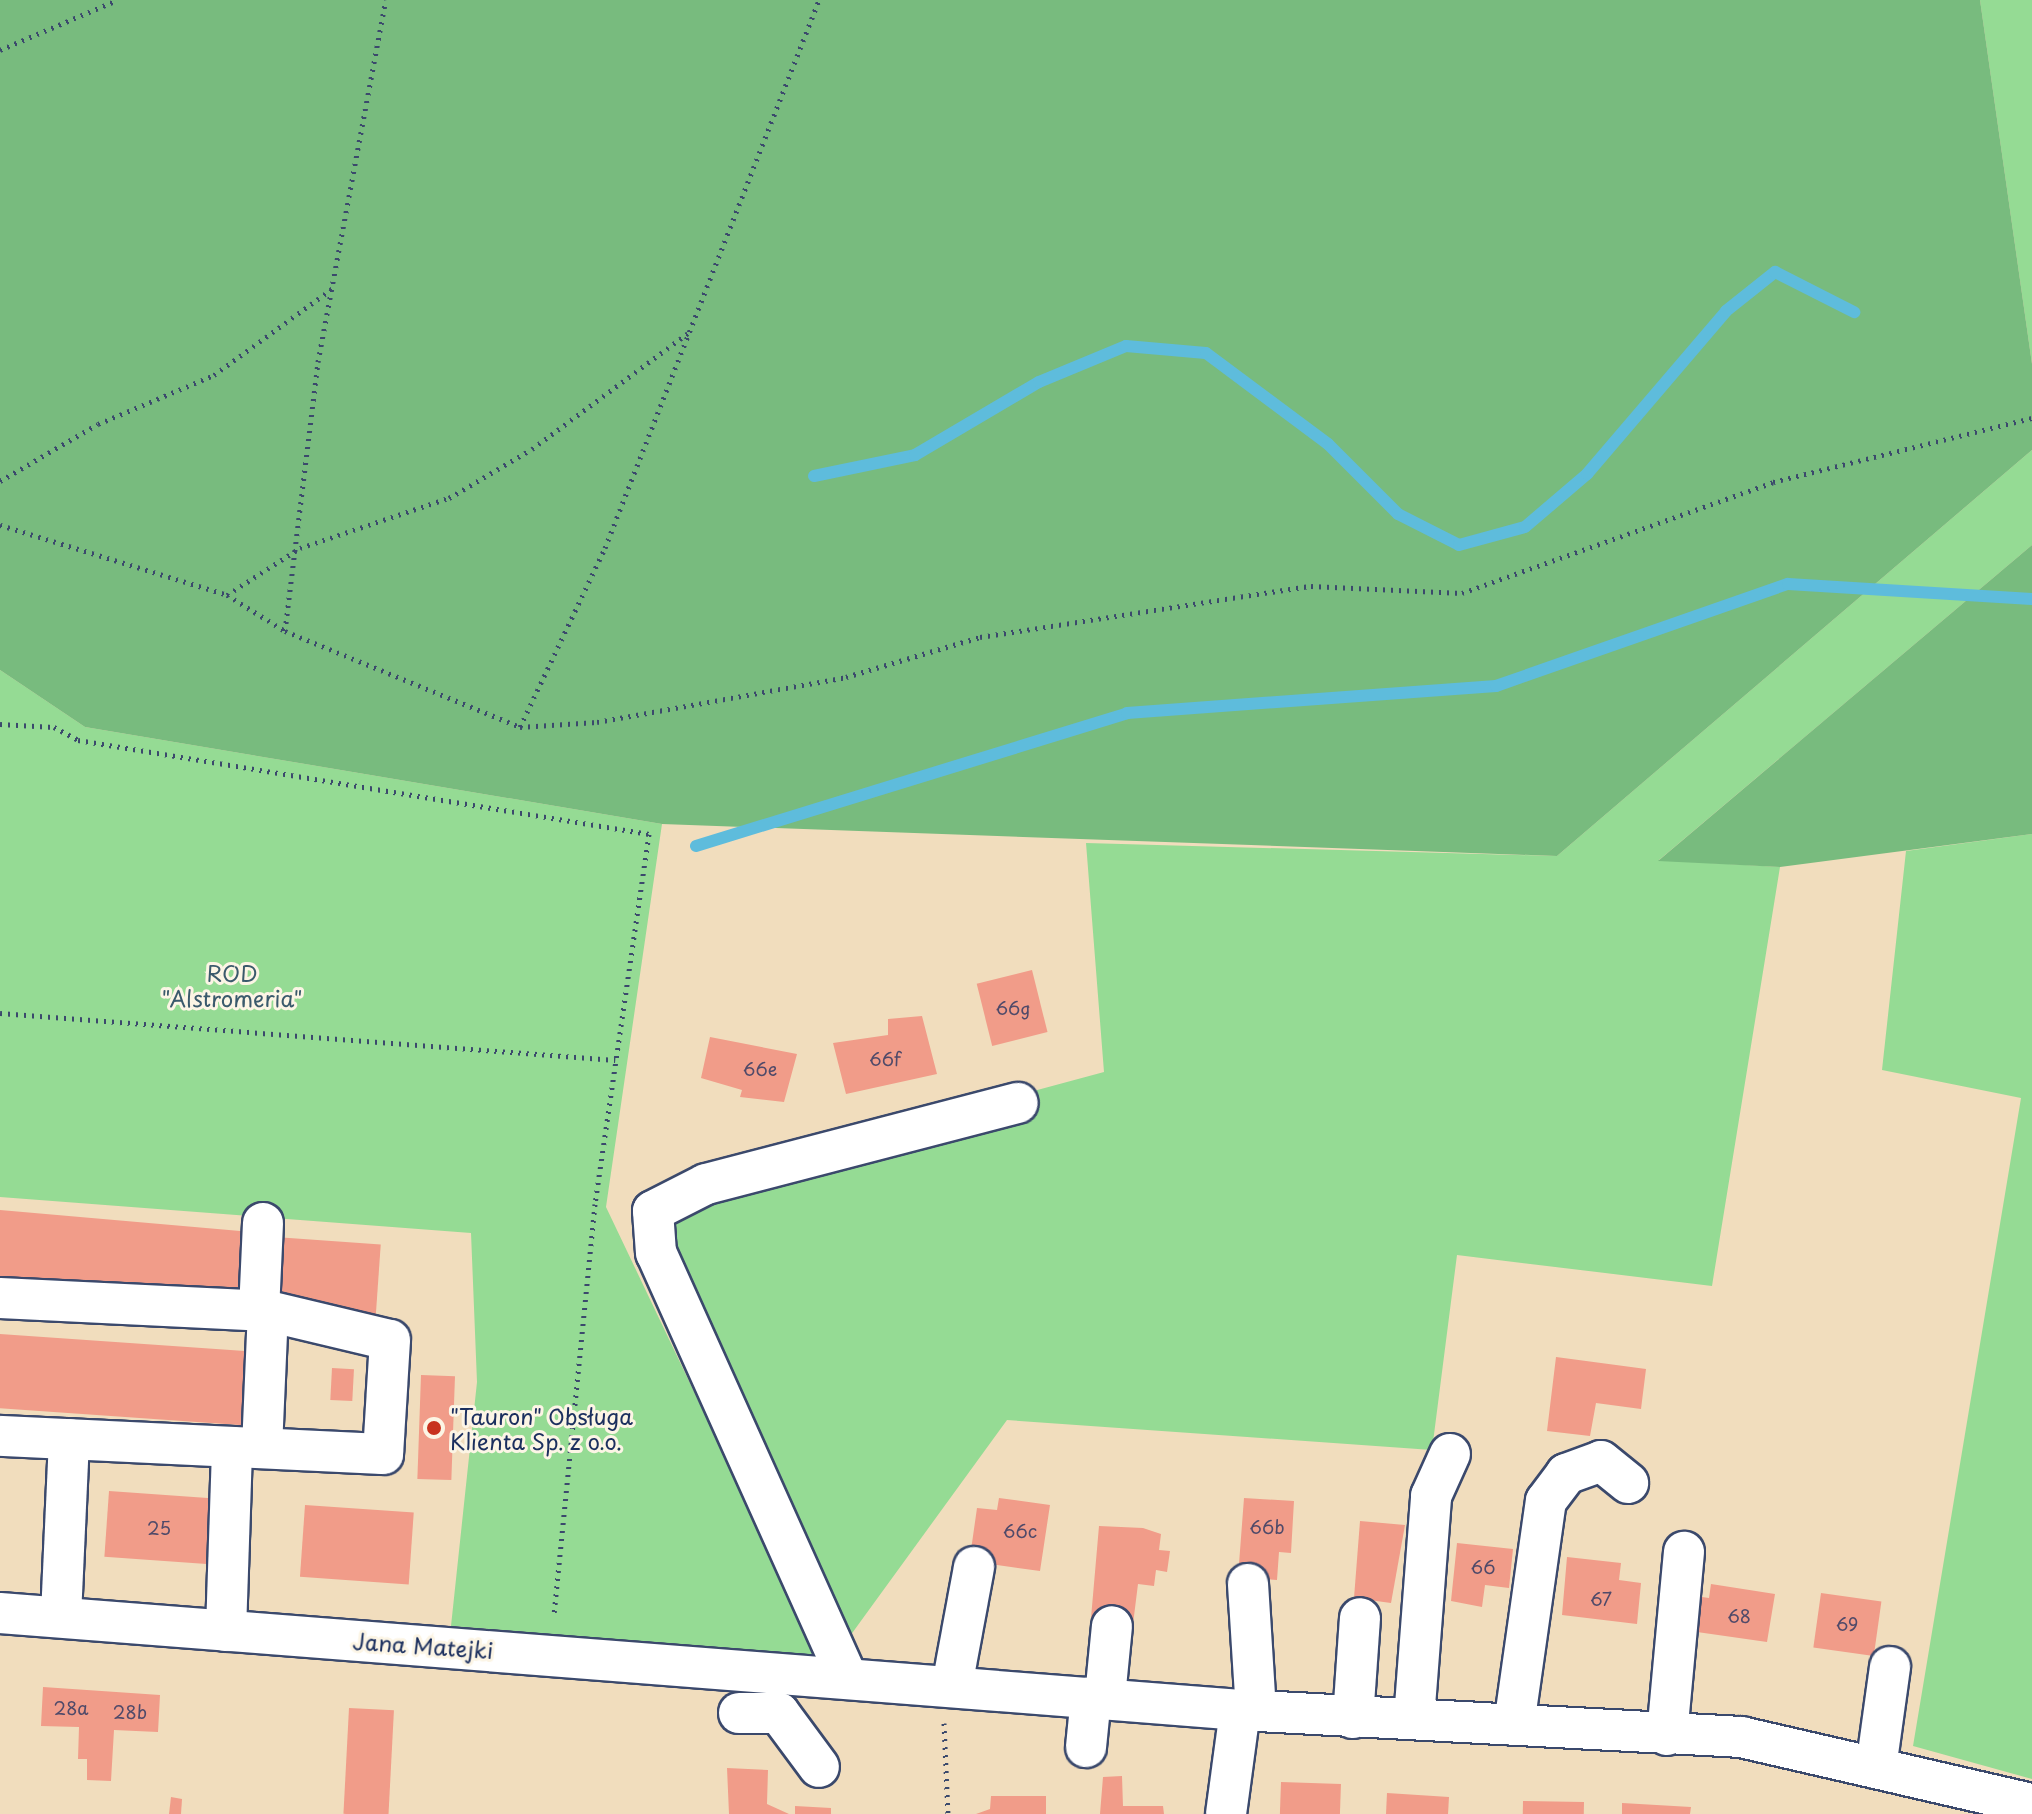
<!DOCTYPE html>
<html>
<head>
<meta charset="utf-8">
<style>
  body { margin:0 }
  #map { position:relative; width:2032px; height:1814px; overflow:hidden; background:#f1ddbd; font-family:"Playpen Sans",sans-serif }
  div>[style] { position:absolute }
  .green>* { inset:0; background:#95db94 }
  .forest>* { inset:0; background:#78bb7e }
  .stream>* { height:12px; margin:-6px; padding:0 6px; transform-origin:6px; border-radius:6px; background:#5ebcdc }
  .building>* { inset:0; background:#f19c89; transform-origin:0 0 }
  .path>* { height:5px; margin-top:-2.5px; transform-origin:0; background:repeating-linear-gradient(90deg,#3b496c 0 2px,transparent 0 8px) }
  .roads { filter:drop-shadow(2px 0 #3b496c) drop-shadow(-2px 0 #3b496c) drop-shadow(0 2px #3b496c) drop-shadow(0 -2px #3b496c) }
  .minor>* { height:40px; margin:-20px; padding:0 20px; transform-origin:20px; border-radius:20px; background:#fff }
  .dots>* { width:22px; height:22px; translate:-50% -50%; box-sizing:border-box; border:4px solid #fcf5e5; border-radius:50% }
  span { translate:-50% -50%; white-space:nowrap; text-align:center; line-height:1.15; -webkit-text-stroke:6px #fcf5e5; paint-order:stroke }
  .number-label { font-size:18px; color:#504a69 }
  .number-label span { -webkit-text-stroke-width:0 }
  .park-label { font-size:22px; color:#3a5a6c }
  .poi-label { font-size:22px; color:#1b2f5e }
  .left { translate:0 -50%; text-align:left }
  .street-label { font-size:22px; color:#1b2f5e }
</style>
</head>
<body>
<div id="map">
  <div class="green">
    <div style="clip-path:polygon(1980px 0,2032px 0,2032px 364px)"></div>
    <div style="clip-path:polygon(2032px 450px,2032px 545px,1659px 860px,1780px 867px,1712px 1286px,1457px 1255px,1432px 1450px,1007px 1420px,842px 1647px,634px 1199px,1104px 1072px,1086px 843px,1557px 856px)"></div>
    <div style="clip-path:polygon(0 670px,85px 727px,662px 824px,606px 1207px,820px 1656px,451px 1626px,477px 1382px,471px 1233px,0 1197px)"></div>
    <div style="clip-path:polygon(2032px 834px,2032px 1779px,1913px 1746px,2021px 1098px,1882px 1070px,1906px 851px)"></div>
  </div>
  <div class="forest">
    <div style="clip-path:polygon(0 0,1980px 0,2032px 364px,2032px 450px,1557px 856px,662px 824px,85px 727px,0 670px)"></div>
    <div style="clip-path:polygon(2032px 545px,2032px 834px,1780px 867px,1658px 861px)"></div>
  </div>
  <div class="stream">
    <div style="left:814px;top:476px;width:103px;rotate:-11.7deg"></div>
    <div style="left:915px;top:455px;width:144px;rotate:-30.5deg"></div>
    <div style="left:1039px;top:382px;width:94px;rotate:-22.5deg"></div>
    <div style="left:1126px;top:346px;width:80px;rotate:5deg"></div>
    <div style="left:1206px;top:353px;width:152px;rotate:36.7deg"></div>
    <div style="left:1328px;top:444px;width:99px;rotate:45deg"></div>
    <div style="left:1398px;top:514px;width:68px;rotate:26.9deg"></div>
    <div style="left:1459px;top:545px;width:68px;rotate:-15.3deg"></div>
    <div style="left:1525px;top:527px;width:82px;rotate:-40.5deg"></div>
    <div style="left:1587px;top:474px;width:214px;rotate:-49.5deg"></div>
    <div style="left:1726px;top:311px;width:63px;rotate:-38.5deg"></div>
    <div style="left:1775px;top:272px;width:89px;rotate:26.9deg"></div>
    <div style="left:696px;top:846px;width:451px;rotate:-17.1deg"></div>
    <div style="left:1127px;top:713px;width:370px;rotate:-4.2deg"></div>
    <div style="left:1496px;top:686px;width:309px;rotate:-19.3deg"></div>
    <div style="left:1788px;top:584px;width:244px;rotate:3.5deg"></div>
  </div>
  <div class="building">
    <div style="left:1032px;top:970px;width:64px;height:57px;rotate:76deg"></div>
    <div style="clip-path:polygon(922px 1016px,937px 1074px,846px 1094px,833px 1043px,888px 1035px,888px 1019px)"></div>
    <div style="clip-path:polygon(710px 1037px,797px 1054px,784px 1102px,740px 1097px,742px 1090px,701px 1078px)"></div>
    <div style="left:0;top:1210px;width:244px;height:76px;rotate:5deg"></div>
    <div style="left:275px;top:1237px;width:106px;height:70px;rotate:4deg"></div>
    <div style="left:0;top:1334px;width:249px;height:74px;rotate:4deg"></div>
    <div style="clip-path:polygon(1556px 1357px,1646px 1369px,1641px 1409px,1596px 1403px,1590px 1436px,1547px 1431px)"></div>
    <div style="left:332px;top:1368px;width:22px;height:32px;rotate:3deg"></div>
    <div style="left:421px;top:1375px;width:34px;height:104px;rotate:2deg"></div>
    <div style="left:109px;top:1491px;width:106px;height:66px;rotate:4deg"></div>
    <div style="clip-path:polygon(999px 1498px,1050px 1505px,1040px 1571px,990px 1564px,991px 1552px,971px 1550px,977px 1508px,997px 1510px)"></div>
    <div style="clip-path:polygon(1244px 1498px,1294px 1501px,1291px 1553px,1279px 1552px,1277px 1580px,1238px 1577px)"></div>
    <div style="left:305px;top:1505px;width:109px;height:72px;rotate:4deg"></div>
    <div style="clip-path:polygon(1360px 1521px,1405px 1525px,1391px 1603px,1354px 1598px)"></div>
    <div style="clip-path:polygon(1099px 1526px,1143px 1528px,1161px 1534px,1159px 1550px,1170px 1551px,1167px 1572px,1156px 1570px,1154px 1586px,1138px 1584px,1133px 1624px,1091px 1618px)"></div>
    <div style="clip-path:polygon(1457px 1543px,1513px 1549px,1509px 1588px,1485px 1585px,1482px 1607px,1451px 1601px)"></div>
    <div style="clip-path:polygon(1567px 1557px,1621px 1563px,1619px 1580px,1641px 1583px,1637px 1624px,1562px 1615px)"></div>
    <div style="clip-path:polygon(1711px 1584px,1775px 1594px,1767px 1642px,1690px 1631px,1695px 1596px,1709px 1598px)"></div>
    <div style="left:1821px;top:1593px;width:61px;height:55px;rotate:8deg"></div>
    <div style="clip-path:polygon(43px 1687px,160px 1695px,158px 1732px,114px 1730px,111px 1781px,87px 1780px,87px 1759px,78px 1759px,79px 1727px,41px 1726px)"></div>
    <div style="left:349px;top:1708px;width:45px;height:106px;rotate:3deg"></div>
    <div style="clip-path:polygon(727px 1768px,768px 1770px,767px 1804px,789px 1814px,729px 1814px)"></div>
    <div style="clip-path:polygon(1122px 1776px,1123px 1806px,1163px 1806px,1164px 1814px,1100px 1814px,1103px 1777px)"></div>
    <div style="left:1281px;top:1782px;width:60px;height:32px;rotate:2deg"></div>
    <div style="clip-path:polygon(1387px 1793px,1449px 1797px,1448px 1814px,1386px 1814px)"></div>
    <div style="clip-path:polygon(991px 1796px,1046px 1796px,1046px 1814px,976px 1814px,990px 1809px)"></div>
    <div style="clip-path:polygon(171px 1797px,182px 1799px,181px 1814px,169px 1814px)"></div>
    <div style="left:1523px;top:1801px;width:61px;height:13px;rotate:1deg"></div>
    <div style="clip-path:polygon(1622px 1803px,1691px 1807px,1690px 1814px,1622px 1814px)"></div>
    <div style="clip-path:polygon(795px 1806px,831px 1808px,831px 1814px,795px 1814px)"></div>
  </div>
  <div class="path">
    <div style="left:0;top:50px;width:127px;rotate:-23.1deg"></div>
    <div style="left:0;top:481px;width:113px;rotate:-30.2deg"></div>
    <div style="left:98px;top:424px;width:126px;rotate:-22.9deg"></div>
    <div style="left:214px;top:375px;width:147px;rotate:-36.2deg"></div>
    <div style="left:0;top:525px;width:238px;rotate:17.1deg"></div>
    <div style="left:227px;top:595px;width:68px;rotate:31.8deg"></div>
    <div style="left:285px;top:631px;width:254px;rotate:22.2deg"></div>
    <div style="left:520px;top:727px;width:77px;rotate:-3.7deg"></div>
    <div style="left:597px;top:722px;width:253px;rotate:-10.2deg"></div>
    <div style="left:846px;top:677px;width:140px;rotate:-16.6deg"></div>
    <div style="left:980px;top:637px;width:335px;rotate:-8.8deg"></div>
    <div style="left:1311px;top:586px;width:151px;rotate:2.7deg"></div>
    <div style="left:1462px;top:593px;width:330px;rotate:-19.6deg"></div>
    <div style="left:1773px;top:482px;width:267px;rotate:-13.9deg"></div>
    <div style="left:227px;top:595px;width:87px;rotate:-32.8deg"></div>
    <div style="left:300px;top:548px;width:157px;rotate:-18.6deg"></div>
    <div style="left:449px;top:498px;width:96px;rotate:-30.6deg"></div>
    <div style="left:532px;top:449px;width:194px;rotate:-36.6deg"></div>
    <div style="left:285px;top:631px;width:271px;rotate:-83deg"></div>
    <div style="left:318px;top:362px;width:368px;rotate:-79.4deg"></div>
    <div style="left:0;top:724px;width:54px;rotate:3.2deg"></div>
    <div style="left:54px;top:727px;width:27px;rotate:28deg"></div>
    <div style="left:78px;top:740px;width:579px;rotate:9.35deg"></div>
    <div style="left:649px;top:834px;width:374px;rotate:98.3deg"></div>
    <div style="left:595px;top:1204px;width:415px;rotate:95.7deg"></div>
    <div style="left:520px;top:727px;width:198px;rotate:-64.6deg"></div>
    <div style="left:605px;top:548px;width:588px;rotate:-68.67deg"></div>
    <div style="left:0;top:1013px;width:617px;rotate:4.37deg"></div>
    <div style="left:944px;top:1723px;width:91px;rotate:87.5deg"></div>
  </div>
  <div class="roads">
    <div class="minor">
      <div style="left:0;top:1298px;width:268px;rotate:2.8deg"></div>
      <div style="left:268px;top:1311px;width:125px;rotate:13.4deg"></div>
      <div style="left:390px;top:1340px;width:114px;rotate:93.5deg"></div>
      <div style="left:383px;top:1454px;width:383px;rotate:-177.3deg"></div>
      <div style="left:259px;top:1311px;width:88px;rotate:-87.4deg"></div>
      <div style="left:262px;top:1448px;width:137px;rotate:-87.5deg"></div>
      <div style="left:1248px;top:1584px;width:127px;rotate:86.4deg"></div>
      <div style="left:0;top:1613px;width:1244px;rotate:4.47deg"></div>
      <div style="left:1240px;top:1710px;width:502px;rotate:3.08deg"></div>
      <div style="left:1741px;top:1737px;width:299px;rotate:13deg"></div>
      <div style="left:61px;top:1616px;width:177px;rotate:-87.4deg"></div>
      <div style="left:226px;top:1631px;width:184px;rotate:-88.1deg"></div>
      <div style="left:846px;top:1675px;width:463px;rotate:-114.2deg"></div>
      <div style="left:656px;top:1253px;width:42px;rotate:-94.1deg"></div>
      <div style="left:653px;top:1211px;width:59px;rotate:-27deg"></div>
      <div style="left:706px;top:1184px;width:322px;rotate:-14.6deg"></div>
      <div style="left:952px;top:1686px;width:121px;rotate:-79.5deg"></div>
      <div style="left:1105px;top:1697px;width:71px;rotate:-84.4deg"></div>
      <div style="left:739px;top:1713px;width:40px"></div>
      <div style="left:779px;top:1713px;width:67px;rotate:53.5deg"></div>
      <div style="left:1353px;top:1718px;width:100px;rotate:-86deg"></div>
      <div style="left:1414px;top:1719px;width:224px;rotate:-85.6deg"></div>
      <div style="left:1431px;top:1496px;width:46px;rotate:-65.7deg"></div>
      <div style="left:1514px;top:1725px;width:226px;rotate:-81.9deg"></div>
      <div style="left:1546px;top:1501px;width:34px;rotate:-53deg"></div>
      <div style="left:1566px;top:1474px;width:37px;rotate:-20deg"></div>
      <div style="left:1601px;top:1461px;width:35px;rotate:39deg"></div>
      <div style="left:1667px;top:1735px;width:184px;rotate:-84.7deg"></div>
      <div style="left:1086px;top:1747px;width:50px;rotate:-84.3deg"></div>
      <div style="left:1876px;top:1768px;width:102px;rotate:-82.1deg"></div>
      <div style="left:1226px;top:1814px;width:105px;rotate:-82.3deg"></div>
    </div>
  </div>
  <div class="dots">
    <div style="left:434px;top:1428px;background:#c8321e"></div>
  </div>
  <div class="number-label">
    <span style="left:1013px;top:1008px">66g</span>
    <span style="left:885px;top:1059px">66f</span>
    <span style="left:760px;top:1069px">66e</span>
    <span style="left:1267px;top:1527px">66b</span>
    <span style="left:159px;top:1528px">25</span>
    <span style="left:1020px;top:1531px">66c</span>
    <span style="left:1483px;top:1567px">66</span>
    <span style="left:1601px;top:1599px">67</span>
    <span style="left:1739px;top:1616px">68</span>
    <span style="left:1847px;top:1624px">69</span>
    <span style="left:71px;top:1708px">28a</span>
    <span style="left:130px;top:1712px">28b</span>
  </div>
  <div class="park-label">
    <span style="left:232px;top:985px">ROD<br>"Alstromeria"</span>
  </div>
  <div class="poi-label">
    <span class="left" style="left:450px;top:1428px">"Tauron" Obsługa<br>Klienta Sp. z o.o.</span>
  </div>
  <div class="street-label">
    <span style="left:423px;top:1645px;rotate:4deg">Jana Matejki</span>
  </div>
</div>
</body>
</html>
